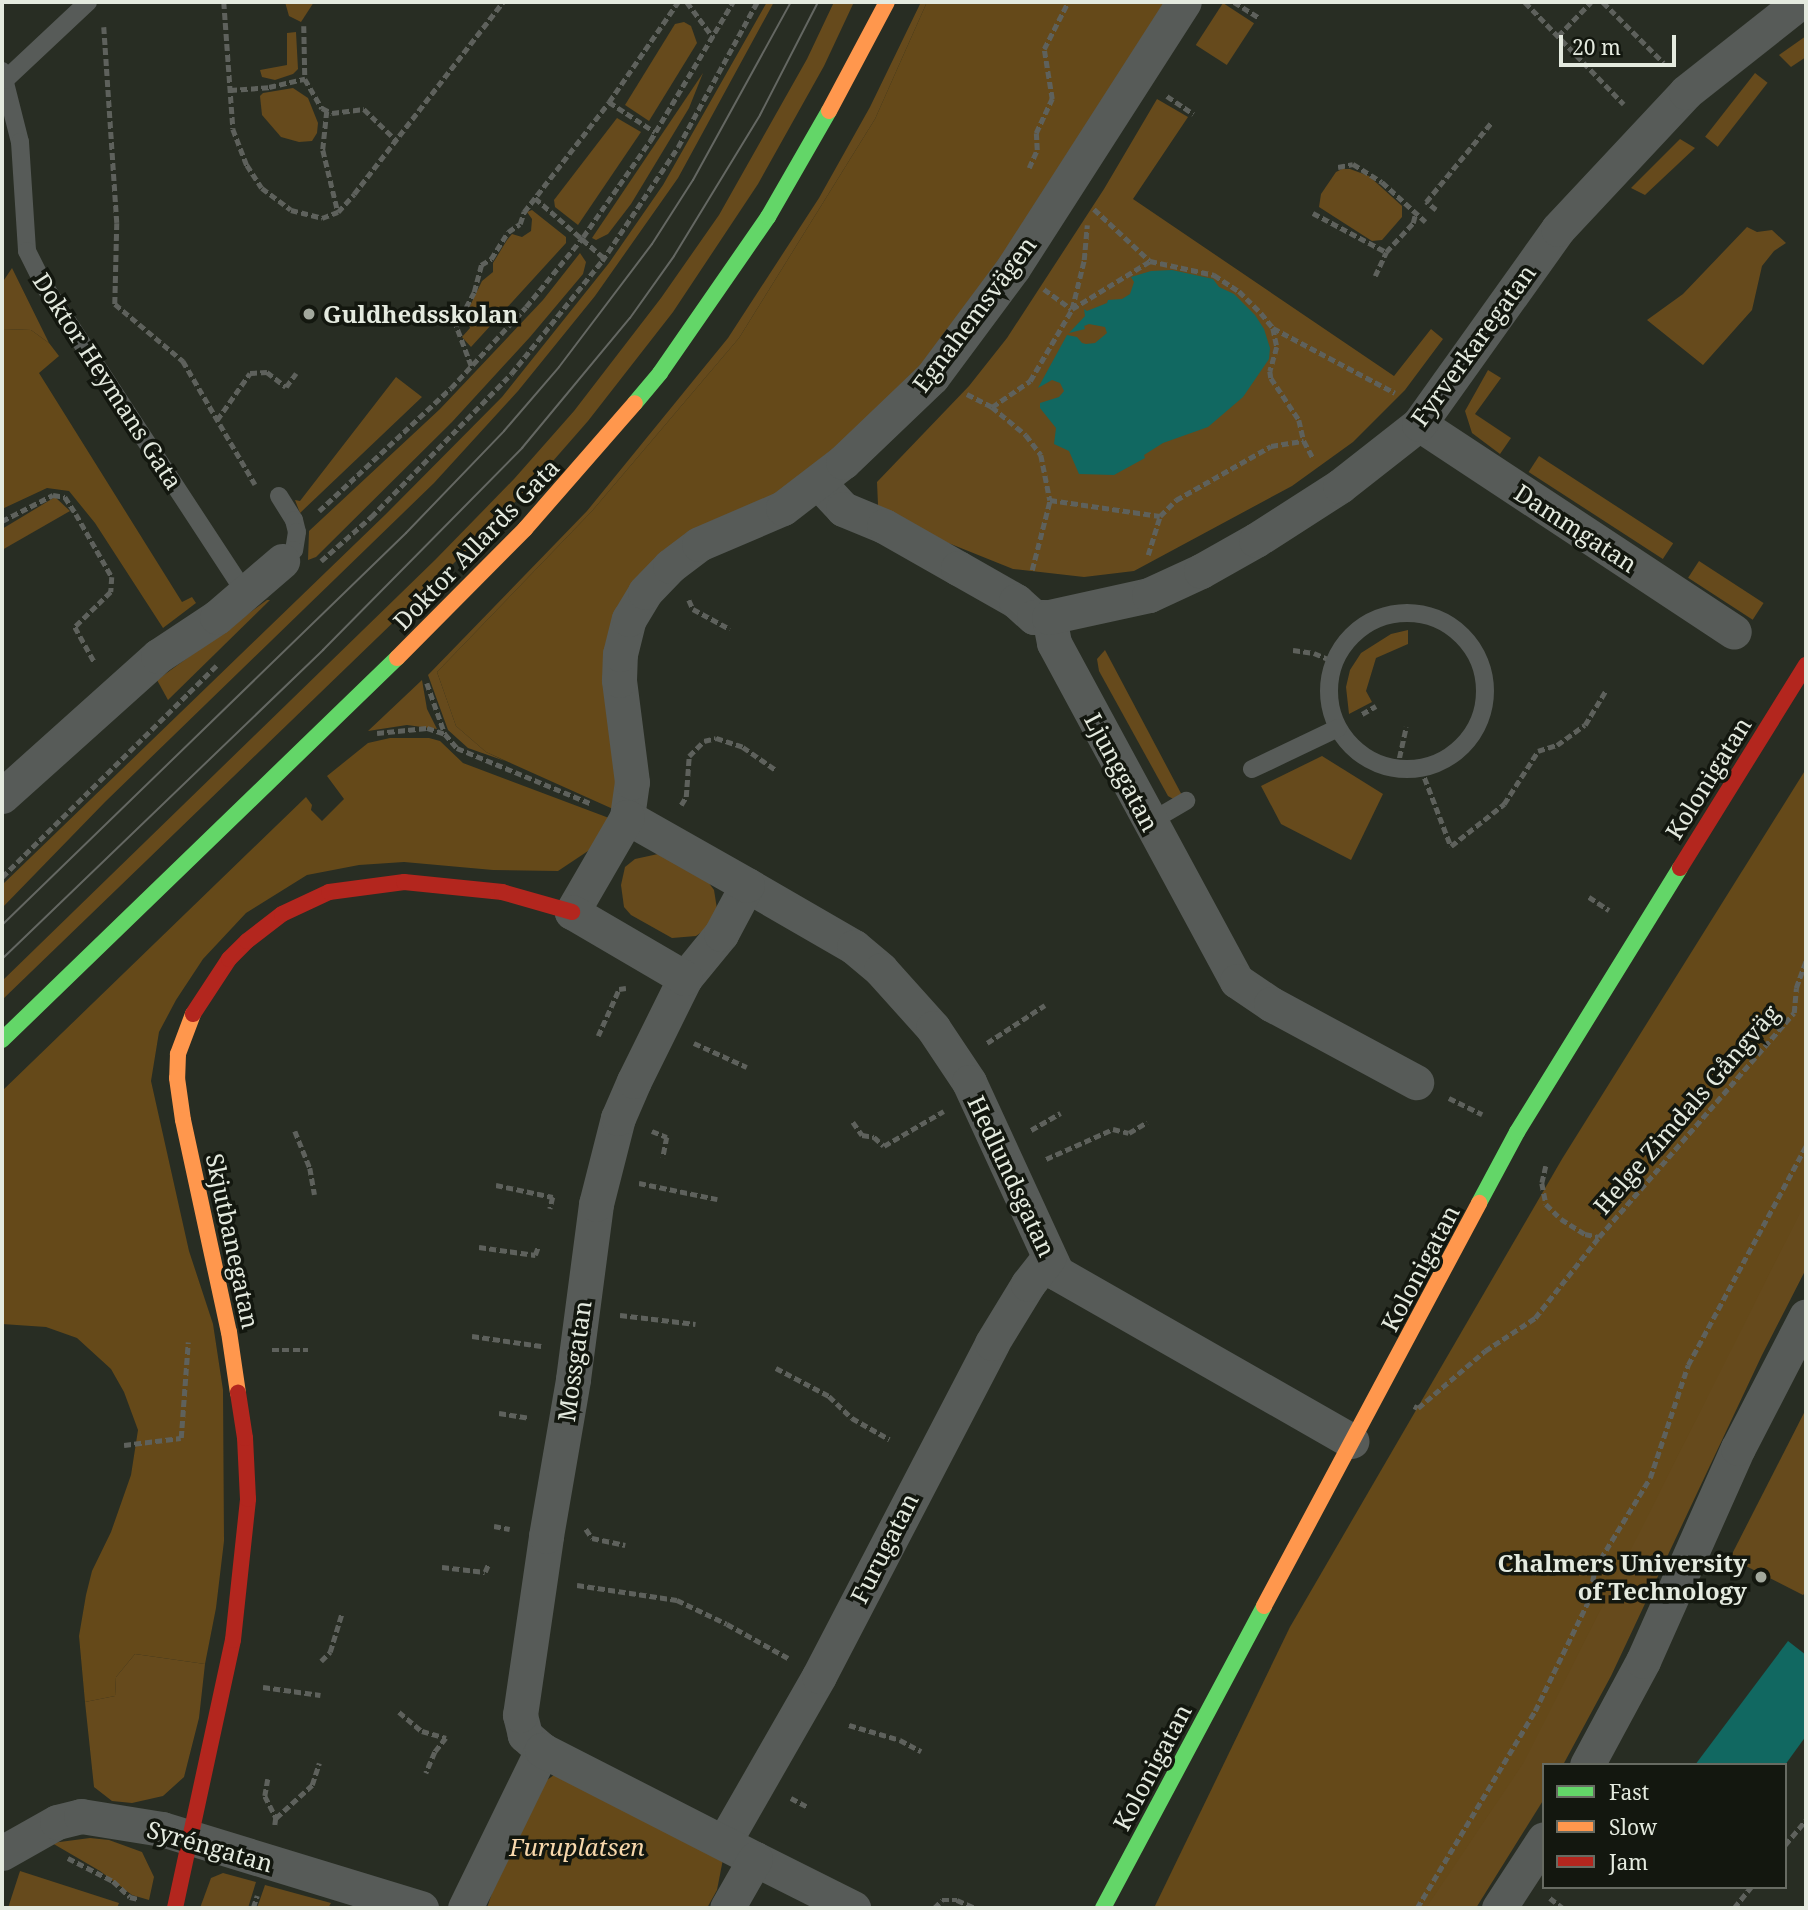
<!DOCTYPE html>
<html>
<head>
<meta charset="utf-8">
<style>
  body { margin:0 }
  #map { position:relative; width:1808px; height:1910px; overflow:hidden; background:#282d23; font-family:"Noto Serif",serif }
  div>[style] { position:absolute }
  .green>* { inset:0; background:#664a1c; transform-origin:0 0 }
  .forest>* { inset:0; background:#654919 }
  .water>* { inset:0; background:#116861 }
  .path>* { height:4.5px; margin-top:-2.25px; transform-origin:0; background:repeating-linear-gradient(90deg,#5e615c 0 7px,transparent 0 10.5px) }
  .lane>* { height:18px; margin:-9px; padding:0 9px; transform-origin:9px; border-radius:9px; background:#575b58 }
  .lane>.ring { margin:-9px; padding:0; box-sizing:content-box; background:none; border:18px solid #575b58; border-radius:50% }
  .street>* { height:35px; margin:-17.5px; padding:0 17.5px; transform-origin:17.5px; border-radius:17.5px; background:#575b58 }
  .fast>* { height:16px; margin:-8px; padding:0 8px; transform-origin:8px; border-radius:8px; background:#63d668 }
  .slow>* { height:16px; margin:-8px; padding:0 8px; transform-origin:8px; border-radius:8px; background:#ff974d }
  .jam>* { height:16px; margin:-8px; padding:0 8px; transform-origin:8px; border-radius:8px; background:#b3261e }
  .tram>* { height:2px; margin:-1px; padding:0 1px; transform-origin:1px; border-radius:1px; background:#646762 }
  .dots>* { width:19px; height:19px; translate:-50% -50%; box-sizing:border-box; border:4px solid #13170f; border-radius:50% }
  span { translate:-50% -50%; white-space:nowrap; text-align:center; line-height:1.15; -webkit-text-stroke:7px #13170f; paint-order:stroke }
  .poi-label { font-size:24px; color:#e4eadf; font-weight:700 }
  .left { translate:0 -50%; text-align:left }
  .right { translate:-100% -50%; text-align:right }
  .street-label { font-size:24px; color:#e4eadf }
  .park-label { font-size:24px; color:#f8d8ac; font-style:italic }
  .frame { position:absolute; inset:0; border:4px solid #e4eadf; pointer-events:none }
  .legend { position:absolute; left:1542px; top:1763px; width:245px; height:126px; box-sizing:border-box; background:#13170f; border:2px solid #676b62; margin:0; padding:9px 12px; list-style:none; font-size:21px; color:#e4eadf }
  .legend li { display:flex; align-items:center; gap:14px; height:35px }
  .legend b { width:35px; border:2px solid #676b62 }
  .scale { position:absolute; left:1559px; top:35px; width:117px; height:32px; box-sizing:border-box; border:4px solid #e4eadf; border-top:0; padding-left:9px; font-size:21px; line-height:24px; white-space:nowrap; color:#e4eadf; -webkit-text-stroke:5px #13170f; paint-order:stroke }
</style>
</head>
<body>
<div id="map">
  <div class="green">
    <div style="clip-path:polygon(285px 2px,314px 2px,301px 22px,289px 16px)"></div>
    <div style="clip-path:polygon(767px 2px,774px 2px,678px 178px,595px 296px,518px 391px,434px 483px,105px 802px,2px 908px,2px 885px,386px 514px,502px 397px,609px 263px,663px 185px)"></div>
    <div style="clip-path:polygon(834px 2px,854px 2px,824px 66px,758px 184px,673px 312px,588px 421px,532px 485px,435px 582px,2px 1000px,2px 981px,436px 559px,514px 479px,574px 411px,661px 298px,719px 215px,807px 59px)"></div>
    <div style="clip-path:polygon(921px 2px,927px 2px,875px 119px,739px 338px,592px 511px,437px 672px,456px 726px,486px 752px,505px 761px,468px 748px,448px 730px,428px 675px,587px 511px,728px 338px,819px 198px,870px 107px)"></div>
    <div style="left:1223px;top:3px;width:37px;height:50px;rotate:33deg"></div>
    <div style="clip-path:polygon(684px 22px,691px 26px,697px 43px,649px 121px,625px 105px,675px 24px)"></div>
    <div style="clip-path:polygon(296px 32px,298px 69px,293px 74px,275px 80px,262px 77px,260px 70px,287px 65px,287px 33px)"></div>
    <div style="clip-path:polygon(1806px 36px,1806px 57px,1791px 67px,1779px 55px)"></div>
    <div style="clip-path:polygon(703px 73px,689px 108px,631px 204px,608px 234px,596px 240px,592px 238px)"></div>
    <div style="left:1755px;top:73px;width:16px;height:81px;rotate:38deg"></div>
    <div style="clip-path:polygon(293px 88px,308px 98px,318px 123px,317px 133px,312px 141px,299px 142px,281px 137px,262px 115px,260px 96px,263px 93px)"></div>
    <div style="clip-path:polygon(1157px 99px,1188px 117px,1133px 199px,1394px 376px,1431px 329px,1443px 339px,1405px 390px,1353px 442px,1292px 486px,1134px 571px,1084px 577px,1013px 569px,911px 528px,878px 505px,877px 482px,969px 386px,1007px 338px,1104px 189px)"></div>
    <div style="clip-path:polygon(617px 118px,641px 132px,578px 225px,555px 207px,554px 200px)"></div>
    <div style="clip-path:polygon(1680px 139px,1695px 148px,1645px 195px,1631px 188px)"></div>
    <div style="clip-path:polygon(1342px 169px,1350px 169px,1369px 176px,1402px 206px,1402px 217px,1382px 240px,1372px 241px,1319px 207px,1321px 194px,1336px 172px)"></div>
    <div style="clip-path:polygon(532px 210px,566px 237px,566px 243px,471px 347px,462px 337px,470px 328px,466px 314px,482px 281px,493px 272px,493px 263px,507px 240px,512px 234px,522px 237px,531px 231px,532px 219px,527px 212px)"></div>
    <div style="clip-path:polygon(1747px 227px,1757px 232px,1772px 230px,1786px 243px,1774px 251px,1762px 266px,1752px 310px,1703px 365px,1647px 320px,1683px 294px)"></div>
    <div style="clip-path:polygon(580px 253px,586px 262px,583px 274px,530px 337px,452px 422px,316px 557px,308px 560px,309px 531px,440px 409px,543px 300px)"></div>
    <div style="clip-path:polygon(12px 268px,49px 343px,31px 330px,2px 329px,2px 283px)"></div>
    <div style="clip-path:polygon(1488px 370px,1501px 378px,1475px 414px,1511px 438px,1500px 454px,1472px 433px,1465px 411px)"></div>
    <div style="clip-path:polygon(396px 377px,422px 397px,300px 513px,295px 500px,300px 501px)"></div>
    <div style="left:1539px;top:456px;width:160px;height:19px;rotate:33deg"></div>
    <div style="clip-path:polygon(55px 497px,70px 511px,2px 550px,2px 529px)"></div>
    <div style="left:1699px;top:561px;width:77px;height:20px;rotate:33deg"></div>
    <div style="clip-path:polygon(267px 600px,270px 600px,168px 700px,157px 680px)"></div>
    <div style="clip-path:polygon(1408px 630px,1408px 644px,1376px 658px,1366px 691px,1372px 702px,1349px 714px,1346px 687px,1350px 670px,1361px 653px,1391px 634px)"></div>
    <div style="clip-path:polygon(1105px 650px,1184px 799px,1175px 800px,1168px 796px,1099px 671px,1097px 659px)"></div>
    <div style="clip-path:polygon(422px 680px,427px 709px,437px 729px,407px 725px,368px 731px)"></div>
    <div style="clip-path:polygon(1322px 756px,1383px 794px,1351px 860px,1281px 824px,1261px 786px)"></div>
    <div style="clip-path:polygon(658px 854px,706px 879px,714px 890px,717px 909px,706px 929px,696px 936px,672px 938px,631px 915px,624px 907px,621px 885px,625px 867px,635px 859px)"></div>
    <div style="clip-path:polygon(1806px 1154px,1806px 1269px,1762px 1355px,1611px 1676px,1563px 1765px,1544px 1765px,1544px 1799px,1476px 1908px,1424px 1908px)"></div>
    <div style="clip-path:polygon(1806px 1409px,1806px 1592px,1803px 1595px,1730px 1558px)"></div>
    <div style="clip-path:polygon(135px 1654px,205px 1664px,199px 1718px,184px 1777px,163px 1796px,132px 1803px,112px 1801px,94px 1787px,85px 1702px,115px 1696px,116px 1677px)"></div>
    <div style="clip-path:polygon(90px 1838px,109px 1840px,142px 1852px,154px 1877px,149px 1900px,132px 1895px,100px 1871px,52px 1843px)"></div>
    <div style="clip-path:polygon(20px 1871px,119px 1903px,117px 1908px,8px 1908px)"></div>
    <div style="clip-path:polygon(223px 1873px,256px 1882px,248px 1908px,200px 1908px,211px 1878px)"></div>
    <div style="clip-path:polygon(265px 1885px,331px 1903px,328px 1908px,257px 1908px)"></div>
  </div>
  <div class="forest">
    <div style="clip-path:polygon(927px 2px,1173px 2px,1055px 189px,884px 420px,633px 591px,613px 809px,486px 752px,456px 726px,437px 672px,592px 511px,739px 338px,875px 119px)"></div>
    <div style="clip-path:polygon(2px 329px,31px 330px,49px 343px,59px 356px,39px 373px,182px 602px,192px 597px,196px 603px,163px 628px,95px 523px,69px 491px,47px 488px,2px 509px)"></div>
    <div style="clip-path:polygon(390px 738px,429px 738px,440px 741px,463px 763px,609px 818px,591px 849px,558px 871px,493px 870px,404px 862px,359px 865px,307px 875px,246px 913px,203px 959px,176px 1000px,159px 1032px,151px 1081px,189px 1251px,213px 1324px,223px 1390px,224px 1541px,216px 1608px,205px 1664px,135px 1654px,116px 1677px,115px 1696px,85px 1702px,79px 1636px,86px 1595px,92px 1571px,111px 1532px,131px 1475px,138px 1430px,124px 1392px,111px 1369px,77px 1338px,46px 1327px,2px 1324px,2px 1091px,306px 797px,312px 805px,311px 810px,322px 821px,344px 799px,327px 776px,368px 743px)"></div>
    <div style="clip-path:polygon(1806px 769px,1806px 1201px,1524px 1762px,1426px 1908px,1154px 1908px,1290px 1627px,1562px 1159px)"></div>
    <div style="clip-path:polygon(554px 1775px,724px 1854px,717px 1890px,707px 1908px,487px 1908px,500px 1869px,540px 1785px)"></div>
  </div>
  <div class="water">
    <div style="clip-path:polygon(1172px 270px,1213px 279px,1219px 287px,1234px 294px,1255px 315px,1264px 329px,1270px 348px,1269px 359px,1243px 397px,1208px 427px,1163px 443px,1144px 455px,1145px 458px,1114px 475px,1079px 474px,1069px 451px,1054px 444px,1056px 428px,1040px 408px,1040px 403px,1059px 397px,1064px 391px,1060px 383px,1052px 380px,1038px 388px,1067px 335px,1077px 337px,1082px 343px,1086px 344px,1095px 343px,1107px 333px,1105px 327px,1089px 324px,1084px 326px,1085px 329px,1069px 333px,1085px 316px,1084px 309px,1087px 311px,1107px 303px,1108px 300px,1122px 299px,1130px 294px,1134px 282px,1131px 277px,1151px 271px)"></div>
    <div style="clip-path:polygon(1788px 1641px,1806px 1655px,1806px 1736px,1785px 1765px,1695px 1765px)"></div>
  </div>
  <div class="path">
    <div style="left:224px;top:2px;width:127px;rotate:85.9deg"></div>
    <div style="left:233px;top:129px;width:39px;rotate:69deg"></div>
    <div style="left:247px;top:165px;width:27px;rotate:57deg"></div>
    <div style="left:262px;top:188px;width:36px;rotate:37deg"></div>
    <div style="left:291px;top:210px;width:32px;rotate:14deg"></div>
    <div style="left:322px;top:218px;width:17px;rotate:-21deg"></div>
    <div style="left:338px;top:212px;width:24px;rotate:-48deg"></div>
    <div style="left:354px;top:194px;width:243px;rotate:-52.2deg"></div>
    <div style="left:687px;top:2px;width:44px;rotate:53.4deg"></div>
    <div style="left:1234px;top:2px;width:31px;rotate:32deg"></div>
    <div style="left:1525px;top:2px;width:142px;rotate:45.9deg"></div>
    <div style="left:1603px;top:2px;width:86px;rotate:45deg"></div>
    <div style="left:304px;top:26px;width:53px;rotate:88.9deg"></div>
    <div style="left:305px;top:79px;width:34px;rotate:60deg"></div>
    <div style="left:322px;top:108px;width:11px;rotate:27deg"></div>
    <div style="left:332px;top:113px;width:32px;rotate:-7deg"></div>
    <div style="left:364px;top:109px;width:45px;rotate:44.1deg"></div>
    <div style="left:104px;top:27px;width:196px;rotate:86.2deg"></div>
    <div style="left:117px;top:223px;width:81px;rotate:91.4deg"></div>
    <div style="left:115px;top:304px;width:89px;rotate:40deg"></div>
    <div style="left:183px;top:361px;width:143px;rotate:59.7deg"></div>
    <div style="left:1558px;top:36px;width:47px;rotate:-45.9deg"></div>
    <div style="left:230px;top:90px;width:39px;rotate:-4deg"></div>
    <div style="left:269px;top:87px;width:37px;rotate:-13deg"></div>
    <div style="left:1167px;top:96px;width:32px;rotate:34deg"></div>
    <div style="left:609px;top:102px;width:55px;rotate:33.1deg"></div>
    <div style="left:327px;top:111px;width:39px;rotate:96deg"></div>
    <div style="left:323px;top:150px;width:64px;rotate:76.4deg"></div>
    <div style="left:1338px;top:167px;width:15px;rotate:-11deg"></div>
    <div style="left:1353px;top:164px;width:34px;rotate:32deg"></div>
    <div style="left:1382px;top:182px;width:59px;rotate:42.3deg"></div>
    <div style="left:1029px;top:168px;width:20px;rotate:-66deg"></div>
    <div style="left:1037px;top:150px;width:17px;rotate:-93deg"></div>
    <div style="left:1036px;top:133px;width:38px;rotate:-65deg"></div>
    <div style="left:1052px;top:99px;width:51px;rotate:-99.1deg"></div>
    <div style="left:1044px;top:49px;width:53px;rotate:-62.9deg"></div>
    <div style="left:535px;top:198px;width:91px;rotate:41deg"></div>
    <div style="left:1094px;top:209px;width:76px;rotate:42.9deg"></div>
    <div style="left:1436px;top:210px;width:13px;rotate:-141deg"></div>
    <div style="left:1426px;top:202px;width:102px;rotate:-50.6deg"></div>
    <div style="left:1313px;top:213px;width:83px;rotate:28.1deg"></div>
    <div style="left:1375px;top:276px;width:26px;rotate:-65deg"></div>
    <div style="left:1386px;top:252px;width:40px;rotate:-47deg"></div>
    <div style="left:1413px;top:223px;width:8px;rotate:-76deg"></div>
    <div style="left:1044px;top:289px;width:34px;rotate:36deg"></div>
    <div style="left:1072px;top:309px;width:50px;rotate:-76.2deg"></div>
    <div style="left:1084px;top:260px;width:35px;rotate:-85deg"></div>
    <div style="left:1273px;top:328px;width:138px;rotate:28deg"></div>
    <div style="left:471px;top:366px;width:43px;rotate:-110.6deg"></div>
    <div style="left:456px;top:326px;width:38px;rotate:-62deg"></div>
    <div style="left:474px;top:292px;width:28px;rotate:-75deg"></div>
    <div style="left:481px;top:265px;width:12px;rotate:-31deg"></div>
    <div style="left:491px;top:259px;width:32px;rotate:-58deg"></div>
    <div style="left:508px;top:232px;width:14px;rotate:-34deg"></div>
    <div style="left:520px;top:224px;width:13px;rotate:-72deg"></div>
    <div style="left:524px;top:212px;width:139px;rotate:-52.3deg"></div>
    <div style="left:609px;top:102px;width:121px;rotate:-55.4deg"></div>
    <div style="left:967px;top:394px;width:28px;rotate:27deg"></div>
    <div style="left:992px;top:407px;width:44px;rotate:39.5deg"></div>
    <div style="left:1026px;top:435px;width:25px;rotate:53deg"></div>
    <div style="left:1041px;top:455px;width:46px;rotate:78.7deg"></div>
    <div style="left:1050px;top:500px;width:111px;rotate:8.3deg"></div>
    <div style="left:992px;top:407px;width:46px;rotate:-34.4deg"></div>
    <div style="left:1030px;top:381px;width:83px;rotate:-59.7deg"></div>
    <div style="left:1072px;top:309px;width:92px;rotate:-31.6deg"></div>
    <div style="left:1150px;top:261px;width:66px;rotate:12.3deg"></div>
    <div style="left:1214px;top:275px;width:30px;rotate:33deg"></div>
    <div style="left:1239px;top:291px;width:31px;rotate:45deg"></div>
    <div style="left:1261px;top:313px;width:19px;rotate:51deg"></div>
    <div style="left:1273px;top:328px;width:19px;rotate:78deg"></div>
    <div style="left:1277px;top:347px;width:25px;rotate:106deg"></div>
    <div style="left:1270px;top:371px;width:7px;rotate:82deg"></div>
    <div style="left:1271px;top:378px;width:50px;rotate:56.3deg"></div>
    <div style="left:1299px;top:420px;width:22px;rotate:77deg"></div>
    <div style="left:217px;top:420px;width:57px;rotate:-54.9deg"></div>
    <div style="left:250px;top:373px;width:17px;rotate:-3deg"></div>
    <div style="left:267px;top:372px;width:24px;rotate:38deg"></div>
    <div style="left:286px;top:387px;width:17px;rotate:-54deg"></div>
    <div style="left:319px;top:511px;width:180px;rotate:-43deg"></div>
    <div style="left:451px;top:388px;width:110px;rotate:-47.2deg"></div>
    <div style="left:526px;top:307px;width:90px;rotate:-50.8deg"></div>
    <div style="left:583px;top:237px;width:117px;rotate:-55.1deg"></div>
    <div style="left:650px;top:141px;width:162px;rotate:-59.2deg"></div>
    <div style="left:2px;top:521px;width:57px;rotate:-27deg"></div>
    <div style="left:53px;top:495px;width:12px;rotate:9deg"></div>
    <div style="left:65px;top:497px;width:20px;rotate:57deg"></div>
    <div style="left:76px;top:514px;width:73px;rotate:60.3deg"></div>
    <div style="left:112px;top:577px;width:15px;rotate:94deg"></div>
    <div style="left:111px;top:592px;width:50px;rotate:135.8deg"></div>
    <div style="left:75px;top:627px;width:41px;rotate:60.9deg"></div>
    <div style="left:1148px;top:555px;width:41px;rotate:-72.9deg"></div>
    <div style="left:1160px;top:516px;width:23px;rotate:-45deg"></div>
    <div style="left:1176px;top:500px;width:109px;rotate:-29.6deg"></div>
    <div style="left:1271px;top:446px;width:33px;rotate:-9deg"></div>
    <div style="left:1304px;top:441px;width:19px;rotate:62deg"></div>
    <div style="left:321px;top:561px;width:67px;rotate:-41.3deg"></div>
    <div style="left:371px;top:517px;width:200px;rotate:-45.6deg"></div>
    <div style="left:511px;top:374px;width:145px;rotate:-51.2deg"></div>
    <div style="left:602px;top:261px;width:137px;rotate:-56.3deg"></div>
    <div style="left:678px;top:147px;width:165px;rotate:-61.4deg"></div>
    <div style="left:1032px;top:570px;width:72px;rotate:-75.6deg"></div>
    <div style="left:689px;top:600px;width:10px;rotate:66deg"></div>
    <div style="left:693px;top:609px;width:42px;rotate:28.4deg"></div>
    <div style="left:1293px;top:650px;width:21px;rotate:8deg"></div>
    <div style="left:1314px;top:653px;width:23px;rotate:23deg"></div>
    <div style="left:427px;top:683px;width:54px;rotate:70.6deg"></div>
    <div style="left:445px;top:734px;width:18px;rotate:49deg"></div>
    <div style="left:457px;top:748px;width:146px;rotate:22.5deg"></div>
    <div style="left:1362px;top:714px;width:16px;rotate:-30deg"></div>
    <div style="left:377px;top:733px;width:50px;rotate:-5.7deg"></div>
    <div style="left:427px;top:728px;width:19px;rotate:18deg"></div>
    <div style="left:1397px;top:768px;width:42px;rotate:-77.6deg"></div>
    <div style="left:1421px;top:768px;width:84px;rotate:69deg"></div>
    <div style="left:1451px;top:846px;width:68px;rotate:-38.4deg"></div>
    <div style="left:1504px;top:804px;width:63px;rotate:-57.3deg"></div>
    <div style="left:1538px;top:751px;width:20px;rotate:-18deg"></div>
    <div style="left:1557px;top:745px;width:34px;rotate:-36deg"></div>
    <div style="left:1585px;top:725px;width:39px;rotate:-59deg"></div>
    <div style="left:681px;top:805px;width:9px;rotate:-58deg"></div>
    <div style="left:686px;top:797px;width:41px;rotate:-85.8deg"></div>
    <div style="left:689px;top:756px;width:21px;rotate:-45deg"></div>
    <div style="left:704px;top:741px;width:12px;rotate:-14deg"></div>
    <div style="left:716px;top:738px;width:28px;rotate:18deg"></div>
    <div style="left:743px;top:747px;width:40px;rotate:34.9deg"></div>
    <div style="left:2px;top:877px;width:301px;rotate:-44.6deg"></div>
    <div style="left:1589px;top:897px;width:24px;rotate:33deg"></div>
    <div style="left:598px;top:1036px;width:51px;rotate:-65.9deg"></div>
    <div style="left:619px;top:989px;width:7px;rotate:-8deg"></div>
    <div style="left:694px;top:1043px;width:58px;rotate:24.4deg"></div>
    <div style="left:987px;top:1043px;width:69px;rotate:-33.2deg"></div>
    <div style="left:1449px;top:1098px;width:37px;rotate:26deg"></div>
    <div style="left:853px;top:1122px;width:16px;rotate:55deg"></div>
    <div style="left:862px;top:1135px;width:12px;rotate:9deg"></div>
    <div style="left:874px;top:1137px;width:13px;rotate:42deg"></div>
    <div style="left:884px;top:1146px;width:69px;rotate:-30.3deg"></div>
    <div style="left:1031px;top:1130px;width:34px;rotate:-30deg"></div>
    <div style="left:295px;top:1131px;width:40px;rotate:68deg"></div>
    <div style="left:310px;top:1168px;width:27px;rotate:80deg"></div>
    <div style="left:652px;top:1131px;width:16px;rotate:22deg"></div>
    <div style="left:667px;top:1137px;width:21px;rotate:101deg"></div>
    <div style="left:1046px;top:1159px;width:73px;rotate:-24.1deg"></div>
    <div style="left:1113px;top:1129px;width:16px;rotate:14deg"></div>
    <div style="left:1129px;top:1133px;width:21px;rotate:-31deg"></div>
    <div style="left:1546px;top:1166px;width:17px;rotate:103deg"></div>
    <div style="left:1542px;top:1183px;width:21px;rotate:79deg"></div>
    <div style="left:1546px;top:1204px;width:21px;rotate:45deg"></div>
    <div style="left:1561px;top:1219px;width:28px;rotate:32deg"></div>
    <div style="left:1585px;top:1234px;width:14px;rotate:12deg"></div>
    <div style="left:639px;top:1183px;width:80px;rotate:11.6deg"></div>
    <div style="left:496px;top:1185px;width:58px;rotate:11.9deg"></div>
    <div style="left:553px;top:1197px;width:12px;rotate:104deg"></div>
    <div style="left:479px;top:1247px;width:57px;rotate:8.1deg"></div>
    <div style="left:535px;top:1255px;width:9px;rotate:-69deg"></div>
    <div style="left:620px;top:1315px;width:76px;rotate:6.8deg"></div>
    <div style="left:472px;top:1336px;width:70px;rotate:8.2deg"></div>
    <div style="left:272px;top:1350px;width:36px"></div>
    <div style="left:776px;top:1368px;width:60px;rotate:27.8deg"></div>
    <div style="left:829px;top:1396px;width:32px;rotate:44deg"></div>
    <div style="left:852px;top:1418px;width:43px;rotate:29.6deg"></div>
    <div style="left:1414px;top:1406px;width:4px;rotate:27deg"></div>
    <div style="left:1418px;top:1408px;width:88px;rotate:-40.4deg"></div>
    <div style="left:1485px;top:1351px;width:60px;rotate:-33.4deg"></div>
    <div style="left:1535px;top:1318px;width:103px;rotate:-51.7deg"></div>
    <div style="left:1599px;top:1237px;width:297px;rotate:-49deg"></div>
    <div style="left:1794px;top:1013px;width:25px;rotate:-85deg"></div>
    <div style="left:1796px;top:988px;width:29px;rotate:-70deg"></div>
    <div style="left:499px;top:1413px;width:30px;rotate:9deg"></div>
    <div style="left:124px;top:1445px;width:57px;rotate:-7deg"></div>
    <div style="left:181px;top:1438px;width:96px;rotate:-85.8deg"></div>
    <div style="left:494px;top:1526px;width:16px;rotate:11deg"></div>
    <div style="left:586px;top:1529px;width:11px;rotate:56deg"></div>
    <div style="left:592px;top:1538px;width:34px;rotate:12deg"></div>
    <div style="left:442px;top:1567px;width:43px;rotate:6.6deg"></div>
    <div style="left:485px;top:1572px;width:8px;rotate:-67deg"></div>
    <div style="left:577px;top:1585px;width:101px;rotate:8.5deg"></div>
    <div style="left:677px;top:1600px;width:55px;rotate:25.6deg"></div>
    <div style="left:727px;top:1624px;width:70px;rotate:29.1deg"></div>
    <div style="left:321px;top:1661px;width:13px;rotate:-45deg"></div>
    <div style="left:330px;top:1652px;width:39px;rotate:-73deg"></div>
    <div style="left:263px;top:1687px;width:58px;rotate:8deg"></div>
    <div style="left:399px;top:1712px;width:30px;rotate:40deg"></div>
    <div style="left:422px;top:1731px;width:25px;rotate:16deg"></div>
    <div style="left:446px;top:1738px;width:18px;rotate:128deg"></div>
    <div style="left:435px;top:1752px;width:23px;rotate:113deg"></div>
    <div style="left:849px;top:1725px;width:53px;rotate:16.4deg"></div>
    <div style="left:900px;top:1740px;width:24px;rotate:28deg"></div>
    <div style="left:268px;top:1779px;width:17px;rotate:100deg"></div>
    <div style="left:265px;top:1796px;width:25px;rotate:63deg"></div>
    <div style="left:276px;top:1818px;width:7px;rotate:98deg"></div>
    <div style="left:791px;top:1798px;width:19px;rotate:28deg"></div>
    <div style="left:276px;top:1818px;width:49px;rotate:-42.5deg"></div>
    <div style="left:312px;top:1785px;width:23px;rotate:-72deg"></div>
    <div style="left:1785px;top:1845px;width:33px;rotate:-50deg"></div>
    <div style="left:68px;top:1858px;width:51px;rotate:27.1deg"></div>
    <div style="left:113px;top:1881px;width:23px;rotate:43deg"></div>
    <div style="left:130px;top:1897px;width:8px;rotate:14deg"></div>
    <div style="left:1550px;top:1898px;width:16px;rotate:38deg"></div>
    <div style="left:253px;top:1908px;width:13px;rotate:-72deg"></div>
    <div style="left:934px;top:1908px;width:11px;rotate:-45deg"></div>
    <div style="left:942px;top:1900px;width:15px"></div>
    <div style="left:957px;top:1900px;width:20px;rotate:24deg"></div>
    <div style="left:1417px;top:1908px;width:230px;rotate:-59.1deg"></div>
    <div style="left:1535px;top:1711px;width:121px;rotate:-64.1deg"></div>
    <div style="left:1588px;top:1602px;width:35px;rotate:-78deg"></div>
    <div style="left:1595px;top:1568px;width:105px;rotate:-58.6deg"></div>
    <div style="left:1650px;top:1478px;width:119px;rotate:-71.4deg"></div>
    <div style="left:1688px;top:1365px;width:249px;rotate:-61.7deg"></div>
    <div style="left:1734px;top:1908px;width:27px;rotate:-51deg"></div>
  </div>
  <div class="lane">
    <div style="left:2px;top:71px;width:73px;rotate:75.8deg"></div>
    <div style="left:20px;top:142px;width:109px;rotate:86.3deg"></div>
    <div style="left:27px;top:251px;width:40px;rotate:63.4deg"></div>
    <div style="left:45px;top:287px;width:366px;rotate:56.8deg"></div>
    <div style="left:5px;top:80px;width:114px;rotate:-43.2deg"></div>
    <div style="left:279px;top:496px;width:28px;rotate:58deg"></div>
    <div style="left:294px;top:520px;width:12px;rotate:76deg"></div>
    <div style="left:297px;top:532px;width:18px;rotate:99deg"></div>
    <div style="left:294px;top:550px;width:16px;rotate:137deg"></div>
    <div class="ring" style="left:1329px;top:613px;width:138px;height:138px"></div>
    <div style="left:1252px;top:769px;width:95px;rotate:-25.5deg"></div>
    <div style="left:1150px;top:822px;width:42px;rotate:-30.3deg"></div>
  </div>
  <div class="street">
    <div style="left:1419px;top:424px;width:377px;rotate:33.4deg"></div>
    <div style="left:818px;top:482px;width:37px;rotate:47deg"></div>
    <div style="left:843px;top:509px;width:44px;rotate:22.5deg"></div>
    <div style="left:884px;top:526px;width:85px;rotate:29.6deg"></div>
    <div style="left:958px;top:568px;width:67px;rotate:29.6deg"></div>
    <div style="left:1016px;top:601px;width:24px;rotate:42deg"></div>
    <div style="left:1034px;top:617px;width:15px"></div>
    <div style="left:1049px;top:617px;width:26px;rotate:79deg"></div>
    <div style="left:1054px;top:643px;width:384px;rotate:61.6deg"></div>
    <div style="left:1237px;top:981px;width:41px;rotate:34.1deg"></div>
    <div style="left:1271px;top:1004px;width:165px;rotate:28.3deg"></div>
    <div style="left:1049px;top:617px;width:102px;rotate:-12.4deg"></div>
    <div style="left:1149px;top:595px;width:57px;rotate:-24.8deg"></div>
    <div style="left:1201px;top:571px;width:63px;rotate:-29.4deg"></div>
    <div style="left:1256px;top:540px;width:100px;rotate:-32.7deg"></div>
    <div style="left:1340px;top:486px;width:100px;rotate:-38.1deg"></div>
    <div style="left:1419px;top:424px;width:239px;rotate:-54.5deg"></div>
    <div style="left:1558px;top:229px;width:187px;rotate:-46.9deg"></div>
    <div style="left:1686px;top:92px;width:145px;rotate:-38.3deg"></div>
    <div style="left:2px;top:796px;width:210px;rotate:-41.9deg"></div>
    <div style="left:158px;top:656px;width:71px;rotate:-33.5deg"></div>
    <div style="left:217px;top:617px;width:86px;rotate:-40.7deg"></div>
    <div style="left:627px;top:817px;width:35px;rotate:-82deg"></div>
    <div style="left:632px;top:782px;width:103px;rotate:-97.3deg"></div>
    <div style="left:619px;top:680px;width:26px;rotate:-88deg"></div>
    <div style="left:620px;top:654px;width:36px;rotate:-76deg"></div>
    <div style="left:629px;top:619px;width:31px;rotate:-59deg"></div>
    <div style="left:645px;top:592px;width:36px;rotate:-46deg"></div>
    <div style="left:670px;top:566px;width:36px;rotate:-37deg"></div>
    <div style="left:699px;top:544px;width:91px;rotate:-23.2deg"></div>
    <div style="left:783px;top:508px;width:76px;rotate:-37.5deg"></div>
    <div style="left:843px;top:462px;width:123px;rotate:-43.7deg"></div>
    <div style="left:932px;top:377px;width:136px;rotate:-53.4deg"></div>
    <div style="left:1013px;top:268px;width:316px;rotate:-57.3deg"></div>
    <div style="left:747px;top:885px;width:124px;rotate:30.1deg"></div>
    <div style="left:854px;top:947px;width:35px;rotate:40deg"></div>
    <div style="left:881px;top:970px;width:78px;rotate:48.1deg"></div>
    <div style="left:933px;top:1028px;width:65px;rotate:56.3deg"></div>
    <div style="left:969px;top:1082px;width:210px;rotate:65.3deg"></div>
    <div style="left:1057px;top:1273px;width:339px;rotate:29.7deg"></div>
    <div style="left:542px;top:1750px;width:23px;rotate:-139deg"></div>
    <div style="left:525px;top:1735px;width:21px;rotate:-104deg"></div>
    <div style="left:520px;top:1715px;width:181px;rotate:-81.7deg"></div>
    <div style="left:546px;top:1536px;width:159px;rotate:-80.2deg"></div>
    <div style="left:573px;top:1379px;width:177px;rotate:-82.5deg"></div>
    <div style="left:596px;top:1204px;width:89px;rotate:-75.7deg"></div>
    <div style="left:618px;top:1118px;width:40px;rotate:-66.6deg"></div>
    <div style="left:634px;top:1081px;width:115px;rotate:-63.7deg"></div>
    <div style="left:685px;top:978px;width:57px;rotate:-50.7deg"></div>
    <div style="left:721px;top:934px;width:55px;rotate:-62deg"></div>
    <div style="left:747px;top:885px;width:138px;rotate:-150.5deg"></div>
    <div style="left:627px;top:817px;width:110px;rotate:120.1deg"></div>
    <div style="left:572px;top:912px;width:131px;rotate:30.3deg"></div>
    <div style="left:1587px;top:1765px;width:118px;rotate:-61.7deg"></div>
    <div style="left:1643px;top:1661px;width:233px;rotate:-66deg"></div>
    <div style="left:1738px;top:1448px;width:148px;rotate:-62.7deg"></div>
    <div style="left:724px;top:1842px;width:191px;rotate:-60.2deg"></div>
    <div style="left:819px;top:1676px;width:375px;rotate:-62.5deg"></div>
    <div style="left:992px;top:1343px;width:69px;rotate:-58.6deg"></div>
    <div style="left:1028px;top:1284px;width:33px;rotate:-52deg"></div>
    <div style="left:2px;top:1853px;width:63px;rotate:-29.4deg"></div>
    <div style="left:57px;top:1822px;width:25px;rotate:-14deg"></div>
    <div style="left:81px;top:1816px;width:82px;rotate:9.1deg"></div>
    <div style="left:162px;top:1829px;width:271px;rotate:17deg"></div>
    <div style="left:755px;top:1859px;width:110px;rotate:26.6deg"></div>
    <div style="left:465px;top:1908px;width:176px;rotate:-64deg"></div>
    <div style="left:542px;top:1750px;width:239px;rotate:27.1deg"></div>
    <div style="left:755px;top:1859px;width:56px;rotate:119.7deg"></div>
    <div style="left:1499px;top:1908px;width:82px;rotate:-56.9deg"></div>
  </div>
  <div class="fast">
    <div style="left:635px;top:403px;width:39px;rotate:-50deg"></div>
    <div style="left:660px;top:373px;width:190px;rotate:-55.3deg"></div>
    <div style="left:768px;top:217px;width:122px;rotate:-60.1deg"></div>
    <div style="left:2px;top:1040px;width:549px;rotate:-44.04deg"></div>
    <div style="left:1479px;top:1203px;width:81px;rotate:-61.8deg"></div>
    <div style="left:1517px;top:1132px;width:310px;rotate:-58.3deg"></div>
    <div style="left:1103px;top:1908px;width:342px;rotate:-61.9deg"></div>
  </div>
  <div class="slow">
    <div style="left:829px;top:111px;width:123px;rotate:-62deg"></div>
    <div style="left:397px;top:658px;width:182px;rotate:-45.2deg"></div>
    <div style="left:525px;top:529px;width:167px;rotate:-48.9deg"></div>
    <div style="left:193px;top:1014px;width:43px;rotate:110.6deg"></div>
    <div style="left:178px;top:1054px;width:24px;rotate:92deg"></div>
    <div style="left:177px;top:1078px;width:42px;rotate:81.9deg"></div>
    <div style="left:183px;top:1120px;width:217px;rotate:77.8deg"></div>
    <div style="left:229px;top:1332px;width:62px;rotate:81.6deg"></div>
    <div style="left:1264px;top:1606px;width:457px;rotate:-61.9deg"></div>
  </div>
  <div class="jam">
    <div style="left:1680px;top:868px;width:239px;rotate:-58.2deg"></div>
    <div style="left:193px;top:1014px;width:66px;rotate:-56.8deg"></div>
    <div style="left:229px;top:959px;width:25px;rotate:-45deg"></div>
    <div style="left:247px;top:941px;width:44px;rotate:-37.6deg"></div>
    <div style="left:282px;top:914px;width:52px;rotate:-25.1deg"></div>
    <div style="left:329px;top:892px;width:76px;rotate:-7.6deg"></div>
    <div style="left:404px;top:882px;width:99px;rotate:5.8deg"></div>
    <div style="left:502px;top:892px;width:73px;rotate:15.9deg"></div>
    <div style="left:175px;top:1908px;width:274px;rotate:-77.8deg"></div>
    <div style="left:233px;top:1640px;width:142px;rotate:-83.9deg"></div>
    <div style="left:248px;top:1499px;width:61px;rotate:-92.8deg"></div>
    <div style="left:245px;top:1438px;width:46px;rotate:-98.8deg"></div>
  </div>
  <div class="tram">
    <div style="left:2px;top:925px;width:563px;rotate:-44.14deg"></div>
    <div style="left:406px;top:533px;width:141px;rotate:-46.1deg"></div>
    <div style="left:504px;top:431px;width:84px;rotate:-49.3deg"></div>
    <div style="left:559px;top:367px;width:154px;rotate:-52.9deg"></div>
    <div style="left:652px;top:244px;width:76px;rotate:-57.4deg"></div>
    <div style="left:693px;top:180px;width:203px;rotate:-61.2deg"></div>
    <div style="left:2px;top:959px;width:446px;rotate:-43.9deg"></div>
    <div style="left:323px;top:650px;width:284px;rotate:-45.4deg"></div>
    <div style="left:522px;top:448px;width:169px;rotate:-50.3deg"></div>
    <div style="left:630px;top:318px;width:76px;rotate:-54.6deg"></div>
    <div style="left:674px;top:256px;width:165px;rotate:-58.6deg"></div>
    <div style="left:760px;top:115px;width:127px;rotate:-62.8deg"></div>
  </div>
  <div class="dots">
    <div style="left:309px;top:314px;background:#a2a89d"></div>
    <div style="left:1761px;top:1577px;background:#a2a89d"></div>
  </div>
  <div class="poi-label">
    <span class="left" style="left:323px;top:314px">Guldhedsskolan</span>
    <span class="right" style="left:1747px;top:1577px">Chalmers University<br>of Technology</span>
  </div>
  <div class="street-label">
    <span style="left:974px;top:314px;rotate:-53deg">Egnahemsvägen</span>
    <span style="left:1473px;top:345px;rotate:-54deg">Fyrverkaregatan</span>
    <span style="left:108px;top:381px;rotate:57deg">Doktor Heymans Gata</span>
    <span style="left:1576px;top:528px;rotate:33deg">Dammgatan</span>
    <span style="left:476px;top:544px;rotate:-46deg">Doktor Allards Gata</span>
    <span style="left:1122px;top:772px;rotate:62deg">Ljunggatan</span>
    <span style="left:1708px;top:778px;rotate:-58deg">Kolonigatan</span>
    <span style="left:1686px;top:1109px;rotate:-49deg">Helge Zimdals Gångväg</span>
    <span style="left:1012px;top:1176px;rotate:65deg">Hedlundsgatan</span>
    <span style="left:233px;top:1241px;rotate:78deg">Skjutbanegatan</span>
    <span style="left:1420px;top:1268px;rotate:-62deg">Kolonigatan</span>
    <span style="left:574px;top:1361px;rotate:-82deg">Mossgatan</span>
    <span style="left:884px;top:1548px;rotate:-63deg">Furugatan</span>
    <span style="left:1152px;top:1767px;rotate:-62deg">Kolonigatan</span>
    <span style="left:210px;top:1846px;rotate:16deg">Syréngatan</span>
  </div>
  <div class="park-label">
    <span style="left:577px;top:1847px">Furuplatsen</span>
  </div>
  <div class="frame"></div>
  <ul class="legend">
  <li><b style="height:9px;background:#63d668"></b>Fast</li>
  <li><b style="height:9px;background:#ff974d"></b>Slow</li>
  <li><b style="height:9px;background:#b3261e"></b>Jam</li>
  </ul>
  <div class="scale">20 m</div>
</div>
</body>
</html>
